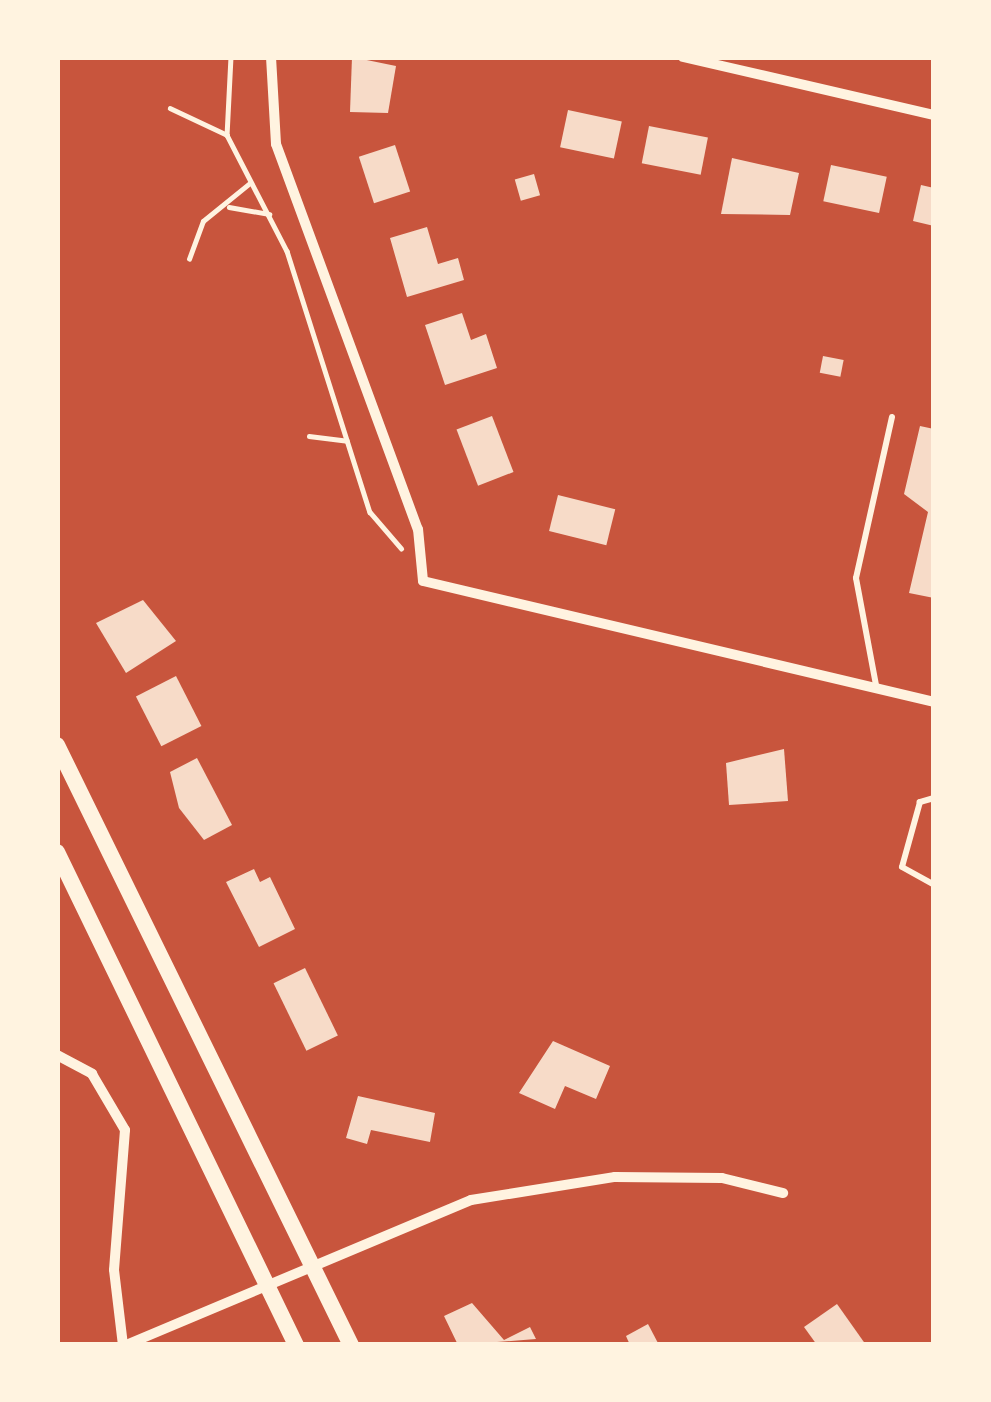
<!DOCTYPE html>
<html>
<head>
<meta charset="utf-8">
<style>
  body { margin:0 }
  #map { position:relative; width:991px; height:1402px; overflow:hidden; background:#c8553d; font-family:Rubik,sans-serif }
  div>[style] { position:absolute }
  .building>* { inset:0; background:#f7dbc8; transform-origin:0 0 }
  .path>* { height:4.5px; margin:-2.25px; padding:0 2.25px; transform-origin:2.25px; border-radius:2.25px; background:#fff3e0 }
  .service>* { height:6px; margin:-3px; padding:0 3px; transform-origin:3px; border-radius:3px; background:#fff3e0 }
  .minor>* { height:10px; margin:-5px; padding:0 5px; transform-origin:5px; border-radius:5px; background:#fff3e0 }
  .primary>* { height:16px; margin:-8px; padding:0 8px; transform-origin:8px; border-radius:8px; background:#fff3e0 }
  span { translate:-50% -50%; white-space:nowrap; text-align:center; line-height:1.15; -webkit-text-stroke:9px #fff3e0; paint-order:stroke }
  .frame { position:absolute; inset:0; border:60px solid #fff3e0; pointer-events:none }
</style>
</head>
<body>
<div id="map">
  <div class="building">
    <div style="clip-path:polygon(352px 57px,396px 66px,388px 113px,350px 112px)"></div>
    <div style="left:568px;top:110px;width:55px;height:38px;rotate:12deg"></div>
    <div style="left:649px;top:126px;width:60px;height:38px;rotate:11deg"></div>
    <div style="left:395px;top:145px;width:49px;height:38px;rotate:72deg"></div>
    <div style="clip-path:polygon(732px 158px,799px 173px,790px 215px,721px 214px)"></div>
    <div style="left:831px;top:165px;width:57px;height:37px;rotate:12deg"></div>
    <div style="left:534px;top:174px;width:22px;height:20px;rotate:74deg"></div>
    <div style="clip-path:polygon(921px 185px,934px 188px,934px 226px,913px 221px)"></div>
    <div style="clip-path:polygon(427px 227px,438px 264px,458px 258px,464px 280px,407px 297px,390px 238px)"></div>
    <div style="clip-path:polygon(462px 313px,471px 340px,486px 334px,497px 368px,445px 385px,425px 325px)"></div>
    <div style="left:823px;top:356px;width:21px;height:17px;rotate:11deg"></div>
    <div style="left:492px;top:416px;width:60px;height:38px;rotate:69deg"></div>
    <div style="clip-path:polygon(920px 426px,934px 429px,934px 598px,909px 593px,928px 512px,904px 494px)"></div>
    <div style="left:558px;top:495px;width:59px;height:37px;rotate:14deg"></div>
    <div style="clip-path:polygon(143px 600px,176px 641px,126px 673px,96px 623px)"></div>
    <div style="left:176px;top:676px;width:56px;height:45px;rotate:63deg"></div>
    <div style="clip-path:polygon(784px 749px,788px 801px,729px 805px,726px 763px)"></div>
    <div style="clip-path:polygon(197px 758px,232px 825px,204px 840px,179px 808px,170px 772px)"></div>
    <div style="clip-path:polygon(254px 869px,260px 882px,270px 877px,295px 929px,259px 947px,226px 882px)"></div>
    <div style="left:305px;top:968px;width:75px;height:35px;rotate:64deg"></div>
    <div style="clip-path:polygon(553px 1041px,610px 1066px,596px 1099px,565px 1086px,555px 1109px,519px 1093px)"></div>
    <div style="clip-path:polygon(358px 1096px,435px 1113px,430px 1142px,371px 1130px,367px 1144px,346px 1138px)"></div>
    <div style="clip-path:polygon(472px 1303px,504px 1340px,530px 1327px,536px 1339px,458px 1345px,444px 1316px)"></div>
    <div style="clip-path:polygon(837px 1304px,866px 1345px,817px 1345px,804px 1327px)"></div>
    <div style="clip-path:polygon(648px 1324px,659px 1345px,630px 1345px,626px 1336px)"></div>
  </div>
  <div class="path">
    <div style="left:231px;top:57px;width:78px;rotate:92.9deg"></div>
    <div style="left:227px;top:135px;width:131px;rotate:62.7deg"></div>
    <div style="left:287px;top:251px;width:274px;rotate:72.4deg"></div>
    <div style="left:370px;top:512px;width:48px;rotate:49.3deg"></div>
    <div style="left:170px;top:108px;width:63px;rotate:25.3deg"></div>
    <div style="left:229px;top:207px;width:41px;rotate:9.9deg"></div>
    <div style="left:189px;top:259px;width:40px;rotate:-69.8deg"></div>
    <div style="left:203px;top:221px;width:60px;rotate:-39deg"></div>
    <div style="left:309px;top:436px;width:38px;rotate:7deg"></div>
  </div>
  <div class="service">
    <div style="left:876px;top:685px;width:109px;rotate:-100.6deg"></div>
    <div style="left:856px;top:578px;width:165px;rotate:-77.4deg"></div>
    <div style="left:934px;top:798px;width:15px;rotate:164deg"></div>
    <div style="left:920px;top:802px;width:67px;rotate:105.5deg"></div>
    <div style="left:902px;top:867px;width:37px;rotate:29deg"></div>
  </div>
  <div class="minor">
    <div style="left:271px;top:57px;width:87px;rotate:86.7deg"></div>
    <div style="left:276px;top:144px;width:410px;rotate:69.8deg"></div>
    <div style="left:418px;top:529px;width:52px;rotate:84.5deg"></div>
    <div style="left:423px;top:581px;width:525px;rotate:13.32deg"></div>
    <div style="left:683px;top:57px;width:258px;rotate:13deg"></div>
    <div style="left:57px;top:1055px;width:40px;rotate:28deg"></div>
    <div style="left:92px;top:1074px;width:65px;rotate:59.5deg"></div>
    <div style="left:125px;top:1130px;width:140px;rotate:94.5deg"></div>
    <div style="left:114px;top:1270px;width:76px;rotate:83.2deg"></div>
    <div style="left:126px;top:1345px;width:374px;rotate:-22.8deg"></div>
    <div style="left:471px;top:1200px;width:146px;rotate:-9.1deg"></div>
    <div style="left:615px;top:1177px;width:107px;rotate:0.5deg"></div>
    <div style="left:722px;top:1178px;width:63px;rotate:13.8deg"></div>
  </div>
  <div class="primary">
    <div style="left:57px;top:745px;width:668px;rotate:63.9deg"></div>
    <div style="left:57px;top:852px;width:548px;rotate:64.14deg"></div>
  </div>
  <div class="frame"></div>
</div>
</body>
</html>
